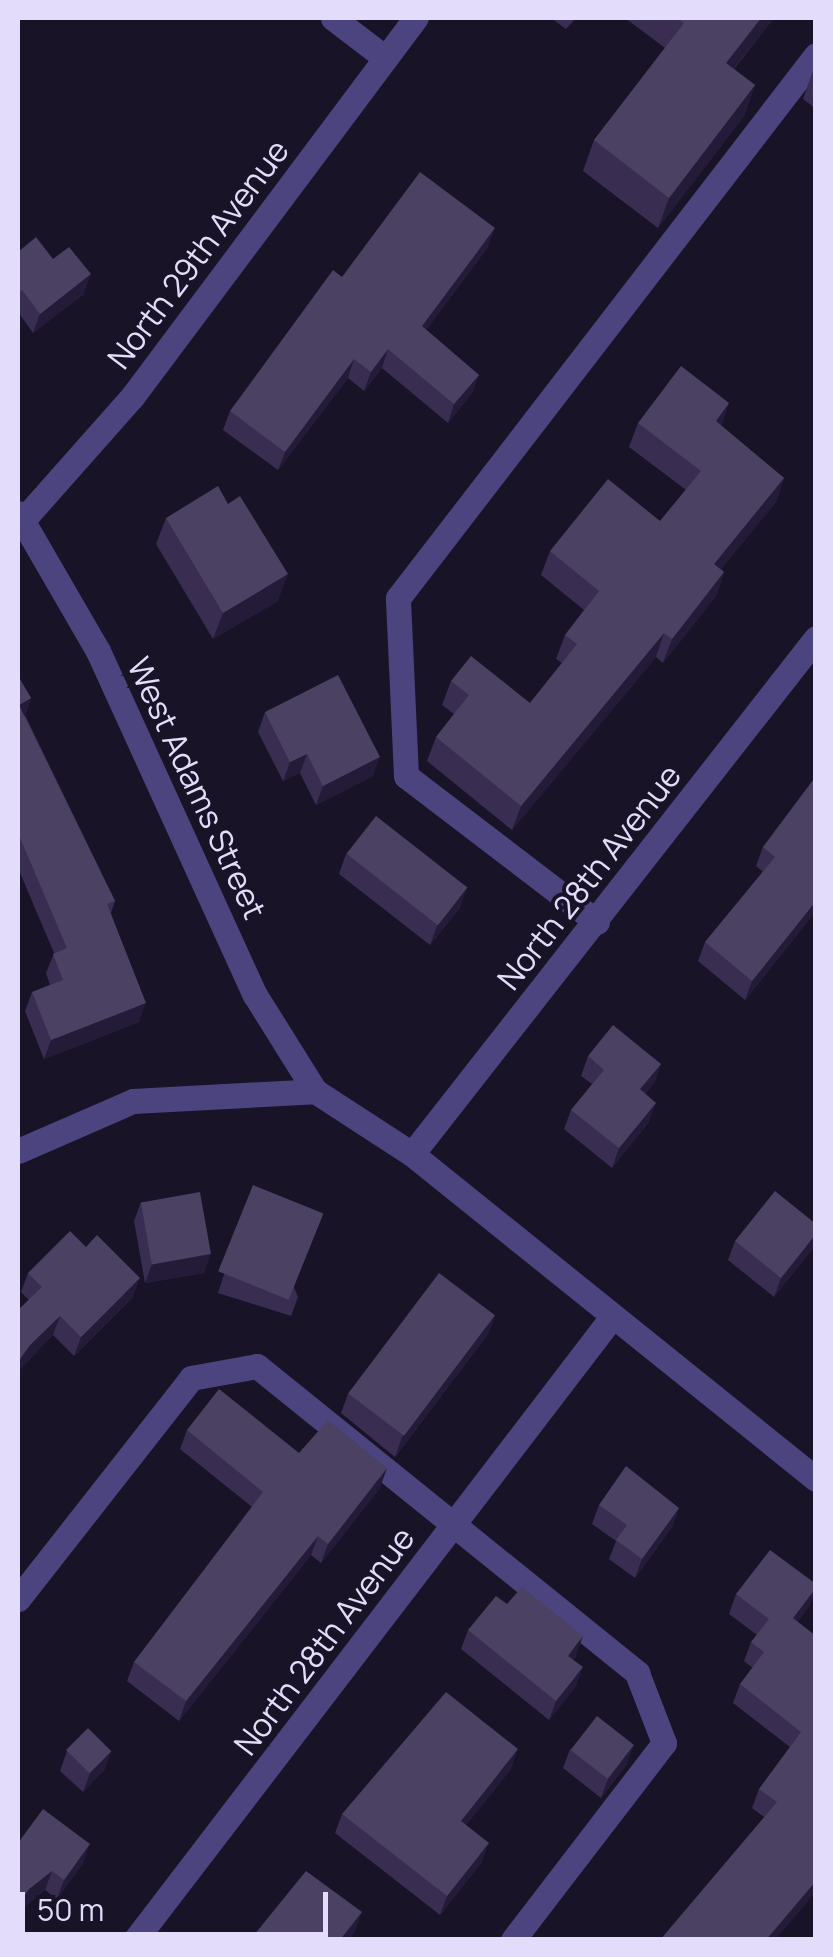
<!DOCTYPE html>
<html>
<head>
<meta charset="utf-8">
<style>
	body { margin:0 }
	#map { position:relative; width:833px; height:1957px; overflow:hidden; background:#181326; font-family:Manrope,sans-serif }
	div>[style] { position:absolute }
	[style*='--x'] { left:calc(var(--x)*1px); top:calc(var(--y)*1px); width:calc(var(--w)*1px); rotate:calc(var(--a)*1deg) }
	.minor>* { height:25px; margin:-12.5px; padding:0 12.5px; transform-origin:12.5px; border-radius:12.5px; background:#4c447f }
	.wall>* { inset:0; background:#392e51 }
	.shaded-wall>* { inset:0; background:#241b38 }
	.building>* { inset:0; background:#4b4163; transform-origin:0 0 }
	span { translate:-50% -50%; white-space:nowrap; text-align:center; line-height:1.15; -webkit-text-stroke:8px #181326; paint-order:stroke }
	.street-label { font-size:32px; color:#e3dcfa }
	.frame { position:absolute; inset:0; border:20px solid #e3dcfa; pointer-events:none }
	.scale { position:absolute; left:20px; top:1892px; width:308px; height:45px; box-sizing:border-box; border:5px solid #e3dcfa; border-top:0; padding-left:12px; font-size:30px; line-height:35px; white-space:nowrap; color:#e3dcfa; -webkit-text-stroke:8px #181326; paint-order:stroke }
</style>
</head>
<body>
<div id="map">
	<div class="minor">
		<div style="--x:333;--y:18;--w:64;--a:37.4"></div>
		<div style="--x:18;--y:513;--w:160;--a:59.9"></div>
		<div style="--x:98;--y:651;--w:378;--a:65.5"></div>
		<div style="--x:255;--y:995;--w:113;--a:58"></div>
		<div style="--x:315;--y:1091;--w:116;--a:33"></div>
		<div style="--x:412;--y:1154;--w:518;--a:38.82"></div>
		<div style="--x:23;--y:520;--w:164;--a:-48.5"></div>
		<div style="--x:132;--y:397;--w:474;--a:-53.2"></div>
		<div style="--x:597;--y:922;--w:240;--a:-142.6"></div>
		<div style="--x:406;--y:776;--w:178;--a:-92.6"></div>
		<div style="--x:398;--y:598;--w:685;--a:-52.41"></div>
		<div style="--x:18;--y:1151;--w:125;--a:-23.5"></div>
		<div style="--x:133;--y:1101;--w:182;--a:-3.1"></div>
		<div style="--x:412;--y:1154;--w:655;--a:-51.94"></div>
		<div style="--x:18;--y:1599;--w:281;--a:-51.9"></div>
		<div style="--x:191;--y:1378;--w:67;--a:-10.3"></div>
		<div style="--x:257;--y:1366;--w:489;--a:38.9"></div>
		<div style="--x:637;--y:1673;--w:75;--a:68.9"></div>
		<div style="--x:664;--y:1743;--w:248;--a:127.5"></div>
		<div style="--x:135;--y:1940;--w:785;--a:-52.56"></div>
	</div>
	<div class="wall">
		<div style="clip-path:polygon(551px 18px,576px 18px,566px 29px)"></div>
		<div style="clip-path:polygon(625px 18px,774px 18px,734px 69px,755px 85px,744px 116px,658px 228px,583px 171px,594px 140px,665px 48px)"></div>
		<div style="clip-path:polygon(816px 69px,816px 109px,803px 99px,812px 73px)"></div>
		<div style="clip-path:polygon(488px 247px,426px 330px,479px 375px,472px 393px,448px 423px,382px 368px,364px 391px,348px 378px,278px 470px,223px 430px,230px 411px,342px 277px)"></div>
		<div style="clip-path:polygon(18px 252px,53px 259px,84px 294px,33px 333px,18px 312px)"></div>
		<div style="clip-path:polygon(729px 403px,721px 426px,784px 478px,776px 502px,721px 569px,724px 572px,716px 596px,663px 663px,656px 657px,512px 830px,427px 761px,436px 737px,454px 714px,442px 705px,451px 681px,530px 703px,562px 663px,556px 659px,565px 635px,584px 610px,541px 575px,550px 551px,660px 521px,686px 490px,629px 447px,638px 423px)"></div>
		<div style="clip-path:polygon(166px 518px,278px 601px,213px 639px,156px 544px)"></div>
		<div style="clip-path:polygon(18px 676px,31px 698px,25px 715px,115px 901px,111px 913px,139px 1022px,44px 1059px,25px 1011px,32px 992px,50px 985px,46px 973px,54px 953px,18px 868px)"></div>
		<div style="clip-path:polygon(265px 712px,373px 776px,316px 805px,300px 773px,283px 781px,258px 732px)"></div>
		<div style="clip-path:polygon(816px 782px,816px 911px,745px 1000px,698px 961px,705px 942px,763px 872px,756px 866px,763px 847px)"></div>
		<div style="clip-path:polygon(346px 854px,460px 908px,430px 945px,339px 874px)"></div>
		<div style="clip-path:polygon(588px 1056px,661px 1064px,654px 1083px,645px 1094px,649px 1122px,612px 1168px,564px 1129px,571px 1110px,592px 1084px,581px 1076px)"></div>
		<div style="clip-path:polygon(253px 1185px,298px 1297px,291px 1316px,218px 1293px)"></div>
		<div style="clip-path:polygon(141px 1202px,204px 1273px,145px 1283px,134px 1221px)"></div>
		<div style="clip-path:polygon(735px 1241px,814px 1247px,774px 1297px,728px 1260px)"></div>
		<div style="clip-path:polygon(28px 1273px,133px 1297px,74px 1356px,53px 1335px,23px 1364px,28px 1299px,21px 1292px)"></div>
		<div style="clip-path:polygon(495px 1315px,488px 1334px,395px 1457px,341px 1413px,348px 1394px)"></div>
		<div style="clip-path:polygon(187px 1430px,299px 1453px,380px 1488px,321px 1563px,311px 1555px,179px 1721px,127px 1681px,134px 1662px,252px 1507px,180px 1449px)"></div>
		<div style="clip-path:polygon(599px 1505px,679px 1508px,672px 1527px,635px 1578px,609px 1559px,616px 1541px,592px 1524px)"></div>
		<div style="clip-path:polygon(736px 1594px,810px 1605px,798px 1621px,816px 1892px,764px 1817px,752px 1808px,759px 1789px,790px 1747px,733px 1703px,740px 1684px,753px 1668px,744px 1661px,751px 1642px,757px 1635px,729px 1614px)"></div>
		<div style="clip-path:polygon(468px 1630px,576px 1656px,573px 1660px,576px 1686px,549px 1720px,461px 1649px)"></div>
		<div style="clip-path:polygon(570px 1749px,627px 1764px,601px 1798px,563px 1768px)"></div>
		<div style="clip-path:polygon(67px 1751px,111px 1751px,104px 1770px,83px 1792px,60px 1771px)"></div>
		<div style="clip-path:polygon(511px 1769px,466px 1825px,482px 1862px,440px 1915px,335px 1833px,342px 1814px)"></div>
		<div style="clip-path:polygon(18px 1843px,83px 1863px,57px 1899px,45px 1890px,22px 1909px)"></div>
	</div>
	<div class="shaded-wall">
		<div style="clip-path:polygon(761px 18px,774px 18px,714px 93px,726px 63px)"></div>
		<div style="clip-path:polygon(755px 85px,744px 116px,658px 228px,669px 198px)"></div>
		<div style="clip-path:polygon(495px 228px,488px 247px,415px 345px,422px 326px)"></div>
		<div style="clip-path:polygon(91px 274px,84px 294px,33px 333px,40px 314px)"></div>
		<div style="clip-path:polygon(388px 349px,382px 368px,364px 391px,371px 372px)"></div>
		<div style="clip-path:polygon(354px 359px,348px 378px,278px 470px,285px 452px)"></div>
		<div style="clip-path:polygon(479px 375px,472px 393px,448px 423px,454px 404px)"></div>
		<div style="clip-path:polygon(729px 403px,721px 427px,716px 421px)"></div>
		<div style="clip-path:polygon(784px 478px,776px 502px,706px 588px,714px 564px)"></div>
		<div style="clip-path:polygon(724px 572px,716px 596px,663px 663px,672px 639px)"></div>
		<div style="clip-path:polygon(288px 574px,278px 601px,213px 639px,223px 613px)"></div>
		<div style="clip-path:polygon(664px 633px,656px 657px,512px 830px,521px 806px)"></div>
		<div style="clip-path:polygon(31px 698px,24px 717px,19px 705px)"></div>
		<div style="clip-path:polygon(307px 754px,300px 773px,283px 781px,290px 762px)"></div>
		<div style="clip-path:polygon(380px 757px,373px 776px,316px 805px,323px 786px)"></div>
		<div style="clip-path:polygon(467px 888px,460px 908px,430px 945px,437px 926px)"></div>
		<div style="clip-path:polygon(816px 901px,816px 911px,745px 1000px,752px 981px)"></div>
		<div style="clip-path:polygon(146px 1003px,139px 1022px,44px 1059px,51px 1040px)"></div>
		<div style="clip-path:polygon(661px 1064px,654px 1083px,633px 1108px,640px 1089px)"></div>
		<div style="clip-path:polygon(656px 1103px,649px 1122px,612px 1168px,619px 1148px)"></div>
		<div style="clip-path:polygon(816px 1234px,814px 1247px,774px 1297px,781px 1278px)"></div>
		<div style="clip-path:polygon(211px 1254px,204px 1273px,145px 1283px,152px 1264px)"></div>
		<div style="clip-path:polygon(140px 1278px,133px 1297px,74px 1356px,81px 1337px)"></div>
		<div style="clip-path:polygon(495px 1315px,488px 1334px,395px 1457px,402px 1437px)"></div>
		<div style="clip-path:polygon(60px 1316px,53px 1335px,18px 1372px,18px 1362px,30px 1345px)"></div>
		<div style="clip-path:polygon(387px 1468px,380px 1488px,321px 1563px,328px 1544px)"></div>
		<div style="clip-path:polygon(679px 1508px,672px 1527px,635px 1578px,642px 1559px)"></div>
		<div style="clip-path:polygon(318px 1536px,311px 1555px,179px 1721px,186px 1701px)"></div>
		<div style="clip-path:polygon(816px 1588px,810px 1605px,786px 1637px,793px 1618px)"></div>
		<div style="clip-path:polygon(583px 1636px,576px 1656px,561px 1675px,568px 1656px)"></div>
		<div style="clip-path:polygon(583px 1667px,576px 1686px,549px 1720px,556px 1701px)"></div>
		<div style="clip-path:polygon(634px 1745px,627px 1764px,601px 1798px,608px 1779px)"></div>
		<div style="clip-path:polygon(518px 1749px,511px 1769px,454px 1840px,461px 1821px)"></div>
		<div style="clip-path:polygon(111px 1751px,104px 1770px,83px 1792px,90px 1773px)"></div>
		<div style="clip-path:polygon(489px 1843px,482px 1862px,440px 1915px,447px 1896px)"></div>
		<div style="clip-path:polygon(90px 1844px,83px 1863px,57px 1899px,64px 1880px)"></div>
		<div style="clip-path:polygon(52px 1871px,45px 1890px,22px 1909px,18px 1915px,18px 1905px,29px 1889px)"></div>
		<div style="clip-path:polygon(816px 1881px,816px 1892px,775px 1940px,766px 1940px)"></div>
		<div style="clip-path:polygon(362px 1912px,355px 1932px,349px 1940px,340px 1940px)"></div>
	</div>
	<div class="building">
		<div style="clip-path:polygon(676px 18px,761px 18px,726px 63px,755px 85px,669px 198px,594px 140px,684px 23px)"></div>
		<div style="clip-path:polygon(420px 172px,495px 228px,422px 326px,479px 375px,454px 404px,388px 349px,371px 372px,354px 359px,285px 452px,230px 411px,333px 270px,342px 277px)"></div>
		<div style="clip-path:polygon(36px 237px,53px 259px,69px 247px,91px 274px,40px 314px,22px 290px,18px 293px,18px 252px)"></div>
		<div style="clip-path:polygon(681px 366px,729px 403px,716px 421px,784px 478px,714px 564px,724px 572px,672px 639px,664px 633px,521px 806px,436px 737px,469px 695px,451px 681px,471px 656px,530px 703px,577px 644px,565px 635px,599px 591px,550px 551px,608px 479px,660px 521px,701px 471px,638px 423px)"></div>
		<div style="clip-path:polygon(218px 486px,228px 504px,240px 496px,288px 574px,223px 613px,166px 518px)"></div>
		<div style="clip-path:polygon(338px 675px,380px 757px,323px 786px,307px 754px,290px 762px,265px 712px)"></div>
		<div style="clip-path:polygon(18px 676px,31px 698px,19px 705px,115px 901px,107px 904px,146px 1003px,51px 1040px,32px 992px,63px 980px,53px 954px,67px 948px,18px 833px)"></div>
		<div style="clip-path:polygon(813px 780px,816px 782px,816px 901px,752px 981px,705px 942px,775px 857px,763px 847px)"></div>
		<div style="left:376px;top:816px;width:116px;height:48px;rotate:38deg"></div>
		<div style="clip-path:polygon(613px 1025px,661px 1064px,640px 1089px,656px 1103px,619px 1148px,571px 1110px,604px 1070px,588px 1056px)"></div>
		<div style="left:253px;top:1185px;width:76px;height:93px;rotate:22deg"></div>
		<div style="clip-path:polygon(775px 1191px,816px 1224px,816px 1234px,781px 1278px,735px 1241px)"></div>
		<div style="left:200px;top:1192px;width:63px;height:60px;rotate:80deg"></div>
		<div style="clip-path:polygon(70px 1231px,86px 1247px,97px 1235px,140px 1278px,81px 1337px,60px 1316px,30px 1345px,18px 1362px,18px 1310px,42px 1287px,28px 1273px)"></div>
		<div style="left:439px;top:1273px;width:70px;height:151px;rotate:37deg"></div>
		<div style="clip-path:polygon(219px 1389px,299px 1453px,328px 1420px,387px 1468px,328px 1544px,318px 1536px,186px 1701px,134px 1662px,263px 1492px,187px 1430px)"></div>
		<div style="clip-path:polygon(626px 1466px,679px 1508px,642px 1559px,616px 1540px,627px 1525px,599px 1505px)"></div>
		<div style="clip-path:polygon(770px 1550px,816px 1584px,816px 1588px,793px 1618px,816px 1636px,816px 1881px,766px 1940px,660px 1940px,777px 1802px,759px 1789px,801px 1732px,740px 1684px,764px 1652px,751px 1642px,769px 1619px,736px 1594px)"></div>
		<div style="clip-path:polygon(522px 1587px,583px 1636px,568px 1656px,583px 1667px,556px 1701px,468px 1630px,496px 1596px,507px 1604px)"></div>
		<div style="clip-path:polygon(446px 1692px,518px 1749px,461px 1821px,489px 1843px,447px 1896px,342px 1814px)"></div>
		<div style="left:597px;top:1716px;width:47px;height:43px;rotate:38deg"></div>
		<div style="left:88px;top:1728px;width:33px;height:31px;rotate:45deg"></div>
		<div style="clip-path:polygon(43px 1809px,90px 1844px,64px 1880px,52px 1871px,29px 1889px,18px 1905px,18px 1843px)"></div>
		<div style="clip-path:polygon(306px 1871px,362px 1912px,340px 1940px,250px 1940px)"></div>
	</div>
	<div class="street-label">
		<span style="left:198px;top:254px;rotate:-53deg">North 29th Avenue</span>
		<span style="left:197px;top:788px;rotate:65deg">West Adams Street</span>
		<span style="left:589px;top:877px;rotate:-52deg">North 28th Avenue</span>
		<span style="left:324px;top:1641px;rotate:-53deg">North 28th Avenue</span>
	</div>
	<div class="frame"></div>
	<div class="scale">50 m</div>
</div>
</body>
</html>
